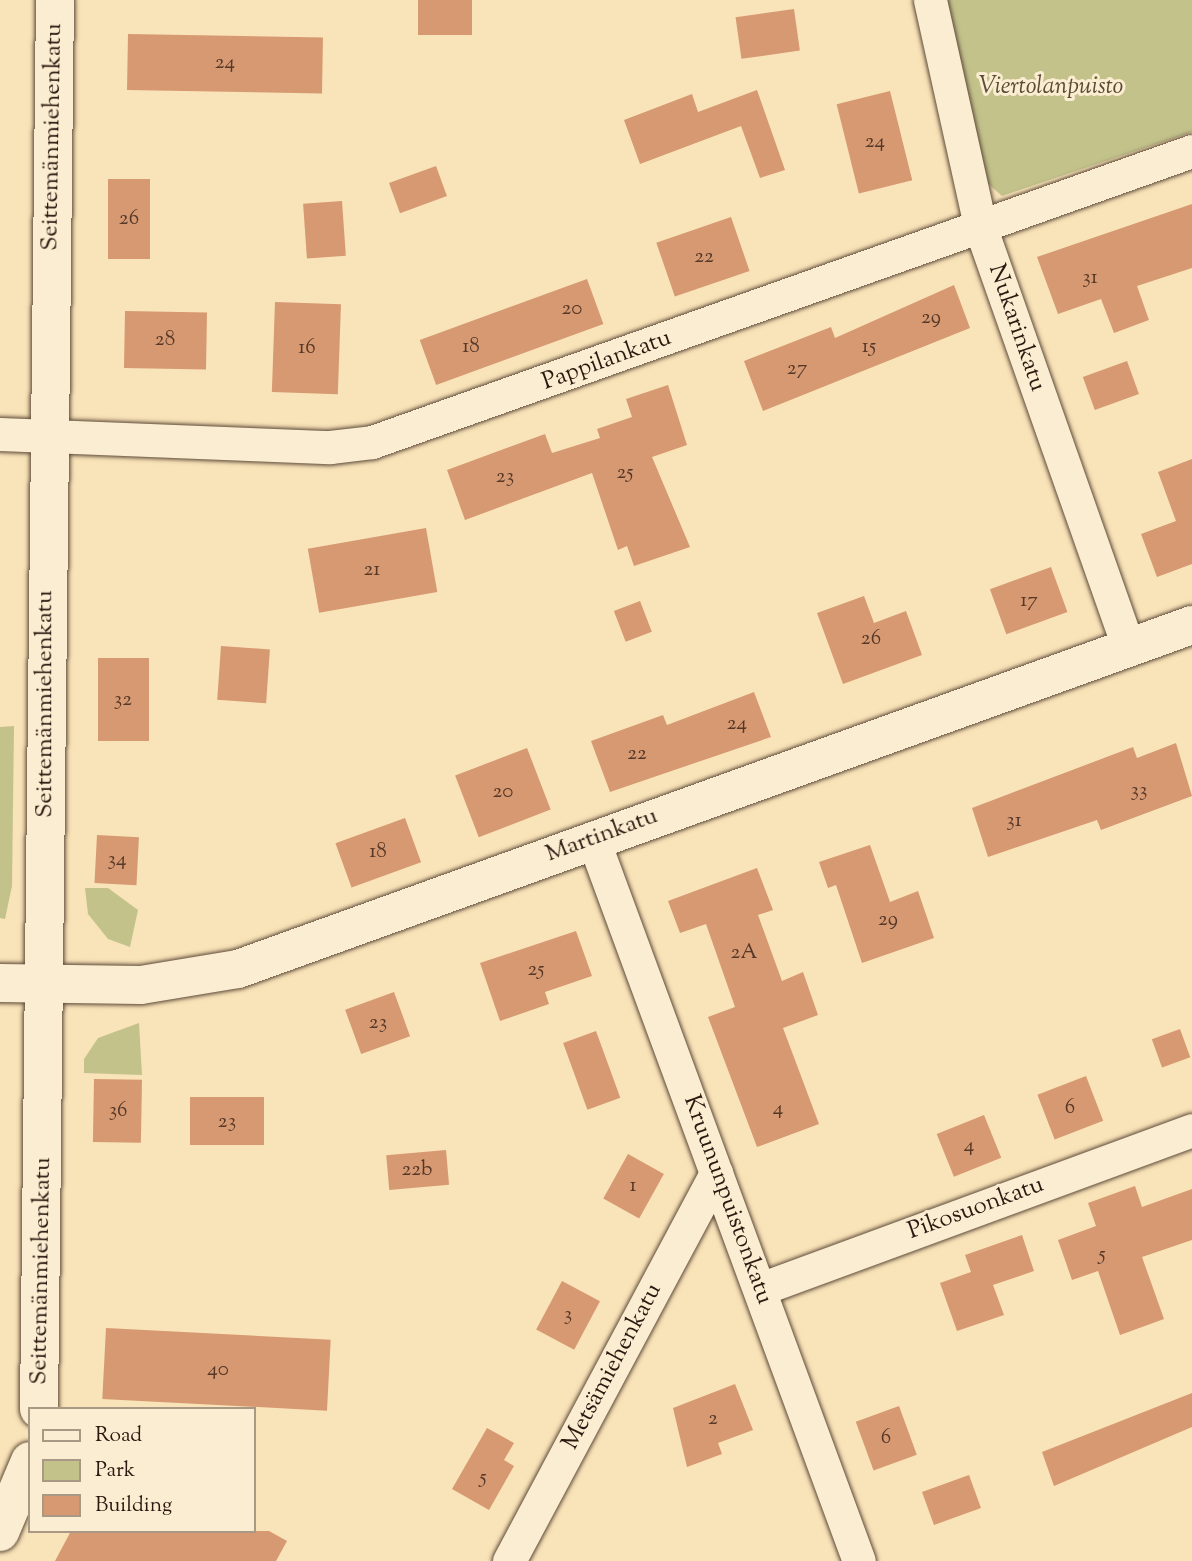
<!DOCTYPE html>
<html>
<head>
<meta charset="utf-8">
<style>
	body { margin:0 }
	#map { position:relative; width:1192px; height:1561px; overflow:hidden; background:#f9e3b8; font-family:"Sorts Mill Goudy",serif }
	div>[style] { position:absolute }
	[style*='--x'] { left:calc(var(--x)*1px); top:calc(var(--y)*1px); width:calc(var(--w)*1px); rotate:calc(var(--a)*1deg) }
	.green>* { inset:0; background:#c3c28b }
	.building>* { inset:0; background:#d79972; transform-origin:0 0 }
	.roads { filter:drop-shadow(0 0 2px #5e4b3a) drop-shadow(0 0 2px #5e4b3a) }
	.street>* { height:33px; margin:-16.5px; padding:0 16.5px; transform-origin:16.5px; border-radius:16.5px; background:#fbedd1 }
	.secondary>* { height:38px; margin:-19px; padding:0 19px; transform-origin:19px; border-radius:19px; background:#fbedd1 }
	span { translate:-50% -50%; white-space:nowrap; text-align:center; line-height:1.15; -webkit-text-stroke:6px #fbedd1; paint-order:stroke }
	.number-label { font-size:21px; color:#563828 }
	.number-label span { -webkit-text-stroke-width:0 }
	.park-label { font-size:24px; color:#594b35; font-style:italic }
	.street-label { font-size:24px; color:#2b1810 }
	.legend { position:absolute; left:28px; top:1407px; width:228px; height:126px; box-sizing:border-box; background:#fbedd1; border:2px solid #a89884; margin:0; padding:9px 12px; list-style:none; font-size:21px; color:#2b1810 }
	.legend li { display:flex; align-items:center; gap:14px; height:35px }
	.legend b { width:35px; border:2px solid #a89884 }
</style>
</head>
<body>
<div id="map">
	<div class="green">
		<div style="clip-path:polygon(945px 0,1192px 0,1192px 132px,1002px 196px,986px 182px)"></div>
		<div style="clip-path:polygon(14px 726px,12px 886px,5px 919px,0 918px,0 727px)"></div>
		<div style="clip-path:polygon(108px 888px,138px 910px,130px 947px,108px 939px,88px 914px,85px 888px)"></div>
		<div style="clip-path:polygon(139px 1023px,142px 1075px,84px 1073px,84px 1059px,98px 1038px)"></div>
	</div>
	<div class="building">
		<div style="left:418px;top:0;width:54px;height:35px"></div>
		<div style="left:794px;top:9px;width:42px;height:59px;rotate:82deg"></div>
		<div style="left:128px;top:34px;width:195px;height:56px;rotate:1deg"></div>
		<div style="clip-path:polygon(757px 90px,785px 170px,760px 178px,741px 126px,640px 164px,624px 120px,692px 94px,698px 112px)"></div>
		<div style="left:890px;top:91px;width:92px;height:55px;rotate:76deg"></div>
		<div style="left:436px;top:166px;width:32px;height:50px;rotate:70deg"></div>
		<div style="left:108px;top:179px;width:42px;height:80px"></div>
		<div style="left:342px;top:201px;width:55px;height:39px;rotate:86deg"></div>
		<div style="clip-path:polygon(1192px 204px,1192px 268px,1137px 286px,1149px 320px,1114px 333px,1101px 299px,1058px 314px,1037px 257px)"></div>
		<div style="left:731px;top:217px;width:57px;height:79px;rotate:71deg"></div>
		<div style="left:587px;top:279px;width:48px;height:178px;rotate:70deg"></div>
		<div style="clip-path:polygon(954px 285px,970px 328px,763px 411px,744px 361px,831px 327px,835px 338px)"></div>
		<div style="left:275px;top:302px;width:66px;height:90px;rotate:2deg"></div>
		<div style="left:125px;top:311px;width:82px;height:57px;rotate:1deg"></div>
		<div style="left:1127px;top:361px;width:35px;height:47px;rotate:70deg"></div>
		<div style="clip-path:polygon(668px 385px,687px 445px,652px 457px,690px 547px,634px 566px,627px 546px,618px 550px,592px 473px,465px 520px,447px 470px,545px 434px,552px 453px,600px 438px,597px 429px,632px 417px,626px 399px)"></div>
		<div style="clip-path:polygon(1192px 459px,1192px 564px,1157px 577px,1141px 534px,1176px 521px,1158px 472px)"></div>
		<div style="left:426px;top:528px;width:65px;height:120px;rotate:80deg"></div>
		<div style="left:1051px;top:567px;width:48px;height:65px;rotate:70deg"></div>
		<div style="clip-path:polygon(864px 596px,874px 623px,906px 611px,922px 655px,843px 684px,817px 613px)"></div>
		<div style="left:640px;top:601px;width:33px;height:28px;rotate:69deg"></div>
		<div style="left:221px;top:646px;width:49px;height:54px;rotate:4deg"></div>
		<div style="left:98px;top:658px;width:51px;height:83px"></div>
		<div style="clip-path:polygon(754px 692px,771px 737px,610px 792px,591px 741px,663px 715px,667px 725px)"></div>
		<div style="clip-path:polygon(1176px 743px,1192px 796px,1101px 830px,1097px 820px,988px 857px,972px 808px,1133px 747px,1137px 758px)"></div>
		<div style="left:527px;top:748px;width:66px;height:77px;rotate:69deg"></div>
		<div style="left:405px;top:818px;width:47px;height:74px;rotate:70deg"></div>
		<div style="left:97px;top:835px;width:42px;height:48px;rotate:3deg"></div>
		<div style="clip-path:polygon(870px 845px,890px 902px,918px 891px,934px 938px,862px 963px,836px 885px,828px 888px,819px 862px)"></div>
		<div style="clip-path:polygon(757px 868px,773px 910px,758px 915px,782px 981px,803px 972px,818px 1015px,783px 1028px,819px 1124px,757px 1147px,708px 1017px,735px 1007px,706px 924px,680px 933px,668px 901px)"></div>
		<div style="clip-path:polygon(576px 931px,592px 976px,545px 992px,549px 1004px,500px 1021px,480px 963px)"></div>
		<div style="left:394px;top:992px;width:47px;height:52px;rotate:70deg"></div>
		<div style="left:1180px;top:1029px;width:30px;height:30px;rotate:70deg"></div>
		<div style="left:596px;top:1031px;width:71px;height:35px;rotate:70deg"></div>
		<div style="left:1086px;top:1076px;width:48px;height:52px;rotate:69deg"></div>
		<div style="left:94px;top:1079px;width:48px;height:63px;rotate:1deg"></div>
		<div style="left:264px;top:1097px;width:48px;height:74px;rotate:90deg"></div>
		<div style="left:984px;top:1115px;width:46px;height:51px;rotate:68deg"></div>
		<div style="left:446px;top:1150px;width:35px;height:60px;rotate:85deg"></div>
		<div style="left:628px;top:1154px;width:41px;height:51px;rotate:29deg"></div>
		<div style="clip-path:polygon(1135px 1186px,1142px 1207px,1192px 1189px,1192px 1240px,1142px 1257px,1164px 1319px,1120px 1335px,1098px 1271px,1072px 1280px,1058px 1240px,1096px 1226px,1088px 1203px)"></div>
		<div style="clip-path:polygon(1022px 1235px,1034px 1271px,993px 1285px,1004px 1315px,957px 1331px,940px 1283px,971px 1272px,965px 1255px)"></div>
		<div style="left:562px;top:1281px;width:43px;height:55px;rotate:28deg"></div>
		<div style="left:106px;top:1328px;width:225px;height:71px;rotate:3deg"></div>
		<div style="clip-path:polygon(735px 1384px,753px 1430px,718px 1443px,722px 1454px,687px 1467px,673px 1408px)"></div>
		<div style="clip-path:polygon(1192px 1393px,1192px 1427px,1054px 1486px,1042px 1452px)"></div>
		<div style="left:899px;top:1406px;width:52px;height:46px;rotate:70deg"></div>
		<div style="clip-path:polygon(487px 1428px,514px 1443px,504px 1460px,514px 1466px,489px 1510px,452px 1489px)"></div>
		<div style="left:969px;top:1475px;width:35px;height:50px;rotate:70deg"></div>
		<div style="clip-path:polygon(71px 1531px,269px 1531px,287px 1541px,276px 1561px,55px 1561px)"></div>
	</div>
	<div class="roads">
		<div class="street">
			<div style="--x:930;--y:0;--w:231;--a:77.5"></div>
			<div style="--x:980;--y:226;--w:448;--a:70.6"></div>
			<div style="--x:0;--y:434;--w:330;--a:2.3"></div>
			<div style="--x:330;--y:447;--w:42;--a:-6.8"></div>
			<div style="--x:372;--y:442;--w:870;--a:-19.54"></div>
			<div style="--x:593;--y:839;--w:769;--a:69.78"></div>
			<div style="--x:760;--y:1289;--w:460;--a:-20.2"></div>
			<div style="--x:509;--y:1561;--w:440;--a:-61.9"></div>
		</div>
		<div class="secondary">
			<div style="--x:0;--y:983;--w:141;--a:0.8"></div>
			<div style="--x:141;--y:985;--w:98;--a:-9.4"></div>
			<div style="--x:238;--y:969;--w:1014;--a:-19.83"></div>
			<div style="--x:39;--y:1409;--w:1409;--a:-89.35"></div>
			<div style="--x:0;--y:1532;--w:77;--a:-67.1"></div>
		</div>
	</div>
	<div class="number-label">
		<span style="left:225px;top:63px">24</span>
		<span style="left:875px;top:142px">24</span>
		<span style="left:129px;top:219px">26</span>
		<span style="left:704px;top:257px">22</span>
		<span style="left:1090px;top:278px">31</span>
		<span style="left:572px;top:309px">20</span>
		<span style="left:931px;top:318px">29</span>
		<span style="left:165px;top:340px">28</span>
		<span style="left:471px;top:347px">18</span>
		<span style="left:869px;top:347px">15</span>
		<span style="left:307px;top:348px">16</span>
		<span style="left:797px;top:369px">27</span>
		<span style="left:625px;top:473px">25</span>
		<span style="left:505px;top:477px">23</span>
		<span style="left:372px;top:570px">21</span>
		<span style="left:1029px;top:601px">17</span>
		<span style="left:871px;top:639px">26</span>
		<span style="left:123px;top:700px">32</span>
		<span style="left:737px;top:724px">24</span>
		<span style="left:637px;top:754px">22</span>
		<span style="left:1139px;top:791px">33</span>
		<span style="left:503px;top:792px">20</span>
		<span style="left:1014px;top:821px">31</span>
		<span style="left:378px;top:852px">18</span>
		<span style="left:117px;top:860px">34</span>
		<span style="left:888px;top:920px">29</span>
		<span style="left:744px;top:953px">2A</span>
		<span style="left:536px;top:970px">25</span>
		<span style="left:378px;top:1023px">23</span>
		<span style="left:1070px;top:1108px">6</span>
		<span style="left:778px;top:1109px">4</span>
		<span style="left:118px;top:1111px">36</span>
		<span style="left:227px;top:1122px">23</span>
		<span style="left:969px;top:1146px">4</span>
		<span style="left:417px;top:1170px">22b</span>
		<span style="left:633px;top:1186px">1</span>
		<span style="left:1102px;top:1255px">5</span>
		<span style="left:568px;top:1315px">3</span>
		<span style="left:218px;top:1370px">40</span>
		<span style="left:713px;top:1419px">2</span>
		<span style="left:886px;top:1438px">6</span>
		<span style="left:483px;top:1478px">5</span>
	</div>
	<div class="park-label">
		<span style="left:1051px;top:88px">Viertolanpuisto</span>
	</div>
	<div class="street-label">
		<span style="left:53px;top:137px;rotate:-89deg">Seittemänmiehenkatu</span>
		<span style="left:1016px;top:328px;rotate:71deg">Nukarinkatu</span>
		<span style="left:607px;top:361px;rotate:-20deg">Pappilankatu</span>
		<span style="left:46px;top:704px;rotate:-90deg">Seittemänmiehenkatu</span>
		<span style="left:602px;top:836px;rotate:-20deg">Martinkatu</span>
		<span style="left:727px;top:1200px;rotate:70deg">Kruununpuistonkatu</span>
		<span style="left:976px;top:1209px;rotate:-20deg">Pikosuonkatu</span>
		<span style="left:42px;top:1271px;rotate:-89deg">Seittemänmiehenkatu</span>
		<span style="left:613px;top:1367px;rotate:-62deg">Metsämiehenkatu</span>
	</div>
	<ul class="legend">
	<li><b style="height:9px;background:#fbedd1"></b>Road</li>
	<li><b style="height:19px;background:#c3c28b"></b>Park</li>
	<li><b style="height:19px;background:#d79972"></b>Building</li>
	</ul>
</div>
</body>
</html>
